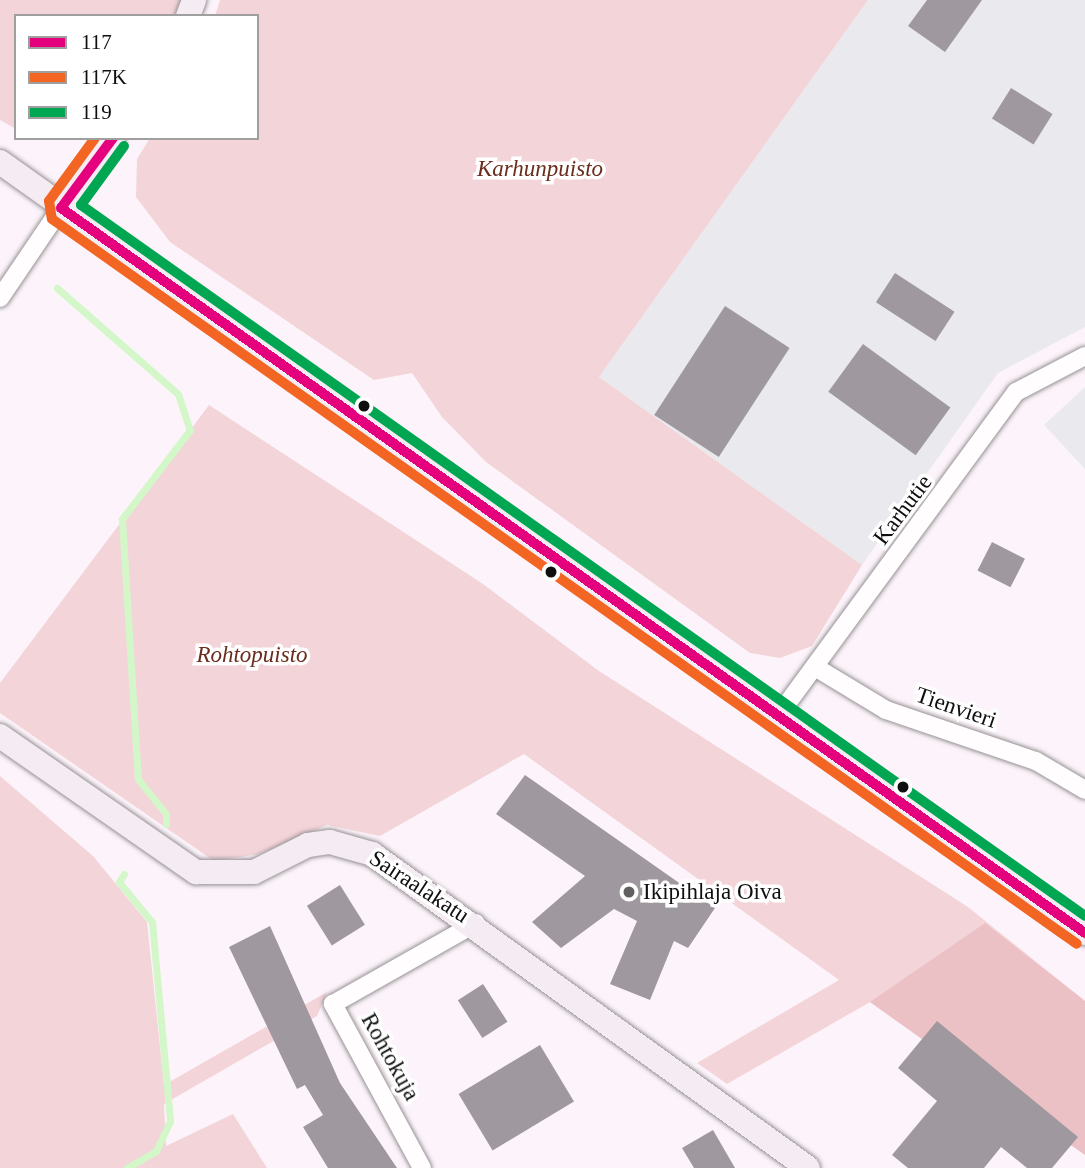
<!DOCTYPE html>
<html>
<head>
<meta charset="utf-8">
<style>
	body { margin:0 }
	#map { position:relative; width:1085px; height:1168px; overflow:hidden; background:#fcf4fa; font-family:"Times New Roman",serif }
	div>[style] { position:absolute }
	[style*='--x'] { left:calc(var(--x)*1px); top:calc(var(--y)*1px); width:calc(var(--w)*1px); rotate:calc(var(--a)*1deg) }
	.industrial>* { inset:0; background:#eaeaee }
	.green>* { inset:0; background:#f3d4d9 }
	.forest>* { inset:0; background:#ebc1c5 }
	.stream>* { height:7px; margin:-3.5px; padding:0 3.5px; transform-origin:3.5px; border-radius:3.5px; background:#d3f7c9 }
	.building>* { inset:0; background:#9f999f; transform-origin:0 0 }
	.roads { filter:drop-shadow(0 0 2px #969295) drop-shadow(0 0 2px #969295) }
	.street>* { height:18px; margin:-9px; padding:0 9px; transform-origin:9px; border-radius:9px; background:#fffdfe }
	.secondary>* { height:24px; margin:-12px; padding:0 12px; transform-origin:12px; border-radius:12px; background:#f5ebf2 }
	.bus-1>* { height:10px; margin:-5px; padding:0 5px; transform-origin:5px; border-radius:5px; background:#e5007d }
	.bus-2>* { height:10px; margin:-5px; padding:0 5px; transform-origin:5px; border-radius:5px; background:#f26522 }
	.bus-3>* { height:10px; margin:-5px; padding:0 5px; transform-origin:5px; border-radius:5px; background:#00a651 }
	.dots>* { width:19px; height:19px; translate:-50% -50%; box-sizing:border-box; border:4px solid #fff; border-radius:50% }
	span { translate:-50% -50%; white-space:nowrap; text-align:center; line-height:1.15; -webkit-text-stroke:7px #fff; paint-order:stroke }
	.park-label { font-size:23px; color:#6a2c1c; font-style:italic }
	.street-label { font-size:23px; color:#0f0f0f }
	.poi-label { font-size:23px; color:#0f0f0f }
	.left { translate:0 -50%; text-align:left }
	.legend { position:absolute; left:14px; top:14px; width:245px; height:126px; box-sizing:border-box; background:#fff; border:2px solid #9f9f9f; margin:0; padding:9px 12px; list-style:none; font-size:21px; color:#0f0f0f }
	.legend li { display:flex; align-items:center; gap:14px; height:35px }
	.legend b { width:35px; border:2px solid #9f9f9f }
</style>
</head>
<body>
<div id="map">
	<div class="industrial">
		<div style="clip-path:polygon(868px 0,1085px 0,1085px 327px,998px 373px,862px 565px,599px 377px)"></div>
		<div style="clip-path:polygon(1085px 387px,1085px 469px,1044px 425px)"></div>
	</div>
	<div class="green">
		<div style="clip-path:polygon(0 0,186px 0,178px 16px,16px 16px,16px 129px,0 120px)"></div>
		<div style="clip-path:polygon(220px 0,868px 0,599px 377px,862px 565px,812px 646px,780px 658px,750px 653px,486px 462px,442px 417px,412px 373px,374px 380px,170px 242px,136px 197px,137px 159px,150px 138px,257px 138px,257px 16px,215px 16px)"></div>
		<div style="clip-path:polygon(209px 405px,483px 584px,599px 671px,968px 907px,1085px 1001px,1085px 1155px,870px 1002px,727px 1084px,697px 1063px,839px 980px,524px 754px,380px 836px,327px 825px,259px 854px,214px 861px,0 713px,0 683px)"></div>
		<div style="clip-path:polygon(0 776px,93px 856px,147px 922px,164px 1085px,327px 992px,317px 1016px,164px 1104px,166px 1146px,233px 1114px,267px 1168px,0 1168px)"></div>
	</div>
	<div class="forest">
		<div style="clip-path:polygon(985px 923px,1085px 1001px,1085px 1155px,870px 1002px)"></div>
	</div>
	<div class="stream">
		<div style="--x:57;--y:288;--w:161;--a:41.2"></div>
		<div style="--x:178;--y:394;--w:38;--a:72"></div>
		<div style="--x:190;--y:430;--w:112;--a:127.4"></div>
		<div style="--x:122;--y:519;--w:260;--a:86.5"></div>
		<div style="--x:138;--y:779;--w:45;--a:51.3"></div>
		<div style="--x:166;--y:814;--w:10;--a:90"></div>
		<div style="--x:124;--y:874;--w:9;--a:122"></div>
		<div style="--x:119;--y:882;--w:52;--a:50.5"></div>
		<div style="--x:152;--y:922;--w:200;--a:84.8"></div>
		<div style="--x:170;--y:1121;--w:33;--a:115"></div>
		<div style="--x:156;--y:1151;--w:34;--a:150"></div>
	</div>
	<div class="building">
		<div style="clip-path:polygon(927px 0,982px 0,945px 52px,908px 26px)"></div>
		<div style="left:1011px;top:88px;width:49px;height:36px;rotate:32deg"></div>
		<div style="left:895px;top:273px;width:71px;height:35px;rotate:33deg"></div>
		<div style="left:725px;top:306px;width:77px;height:130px;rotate:33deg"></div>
		<div style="left:863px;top:344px;width:108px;height:59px;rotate:36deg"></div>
		<div style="left:992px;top:542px;width:37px;height:32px;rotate:27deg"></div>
		<div style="clip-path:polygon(525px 775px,715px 908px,688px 948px,674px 941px,650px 1000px,610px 984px,637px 921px,614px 909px,561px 948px,532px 922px,585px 876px,496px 814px)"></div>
		<div style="left:340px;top:885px;width:47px;height:39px;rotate:58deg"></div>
		<div style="clip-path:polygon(270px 926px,340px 1083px,397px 1168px,328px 1168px,303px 1127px,323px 1115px,305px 1085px,297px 1089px,229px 947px)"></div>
		<div style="left:483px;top:984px;width:45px;height:30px;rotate:57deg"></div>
		<div style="clip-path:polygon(937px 1021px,1078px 1137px,1052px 1168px,1027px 1168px,1001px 1147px,984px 1168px,908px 1168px,892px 1155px,937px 1101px,898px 1068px)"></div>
		<div style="left:540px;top:1045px;width:66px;height:95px;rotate:59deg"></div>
		<div style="clip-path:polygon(713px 1130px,735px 1168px,694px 1168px,682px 1148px)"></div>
	</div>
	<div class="roads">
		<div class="street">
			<div style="--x:0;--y:298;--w:109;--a:-55.9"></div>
			<div style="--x:815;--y:667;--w:83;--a:31.2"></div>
			<div style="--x:886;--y:710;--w:158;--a:18.8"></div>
			<div style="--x:1036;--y:761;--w:57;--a:30.6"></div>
			<div style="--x:778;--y:716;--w:402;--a:-53.7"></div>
			<div style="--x:1016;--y:392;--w:78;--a:-27.6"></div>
			<div style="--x:422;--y:1168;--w:187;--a:-118.5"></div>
			<div style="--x:333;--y:1004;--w:164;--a:-29.5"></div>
		</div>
		<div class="secondary">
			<div style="--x:188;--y:16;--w:17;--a:-69"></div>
			<div style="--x:0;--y:162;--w:1331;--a:35.4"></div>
			<div style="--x:61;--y:208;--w:87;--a:-53.4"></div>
			<div style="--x:0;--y:736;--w:239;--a:34.8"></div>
			<div style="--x:196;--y:872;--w:58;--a:0"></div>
			<div style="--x:254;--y:872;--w:60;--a:-26.6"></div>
			<div style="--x:308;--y:845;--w:22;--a:-8"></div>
			<div style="--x:330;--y:842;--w:44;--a:15.9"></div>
			<div style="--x:372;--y:854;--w:537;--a:35.76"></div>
		</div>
	</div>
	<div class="bus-1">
		<div style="--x:113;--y:138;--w:87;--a:126.6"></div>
		<div style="--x:61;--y:208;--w:1255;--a:35.3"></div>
	</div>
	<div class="bus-2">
		<div style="--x:95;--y:138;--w:78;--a:126.1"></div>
		<div style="--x:49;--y:201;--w:18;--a:81"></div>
		<div style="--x:52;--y:219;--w:1255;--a:35.27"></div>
	</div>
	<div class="bus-3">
		<div style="--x:124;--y:146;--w:73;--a:126.1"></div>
		<div style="--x:81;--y:205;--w:1230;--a:35.3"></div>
	</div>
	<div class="dots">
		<div style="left:364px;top:406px;background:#0f0f0f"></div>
		<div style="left:551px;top:572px;background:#0f0f0f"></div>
		<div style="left:903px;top:787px;background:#0f0f0f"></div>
		<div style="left:629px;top:892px;background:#625f61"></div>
	</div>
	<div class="park-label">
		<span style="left:540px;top:169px">Karhunpuisto</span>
		<span style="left:252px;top:655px">Rohtopuisto</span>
	</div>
	<div class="street-label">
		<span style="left:903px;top:510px;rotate:-53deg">Karhutie</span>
		<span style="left:956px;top:708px;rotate:19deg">Tienvieri</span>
		<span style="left:419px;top:887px;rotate:33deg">Sairaalakatu</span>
		<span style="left:390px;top:1057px;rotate:61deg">Rohtokuja</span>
	</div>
	<div class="poi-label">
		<span class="left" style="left:643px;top:892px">Ikipihlaja Oiva</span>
	</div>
	<ul class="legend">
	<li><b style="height:9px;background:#e5007d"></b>117</li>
	<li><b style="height:9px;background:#f26522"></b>117K</li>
	<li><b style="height:9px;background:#00a651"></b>119</li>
	</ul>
</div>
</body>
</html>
